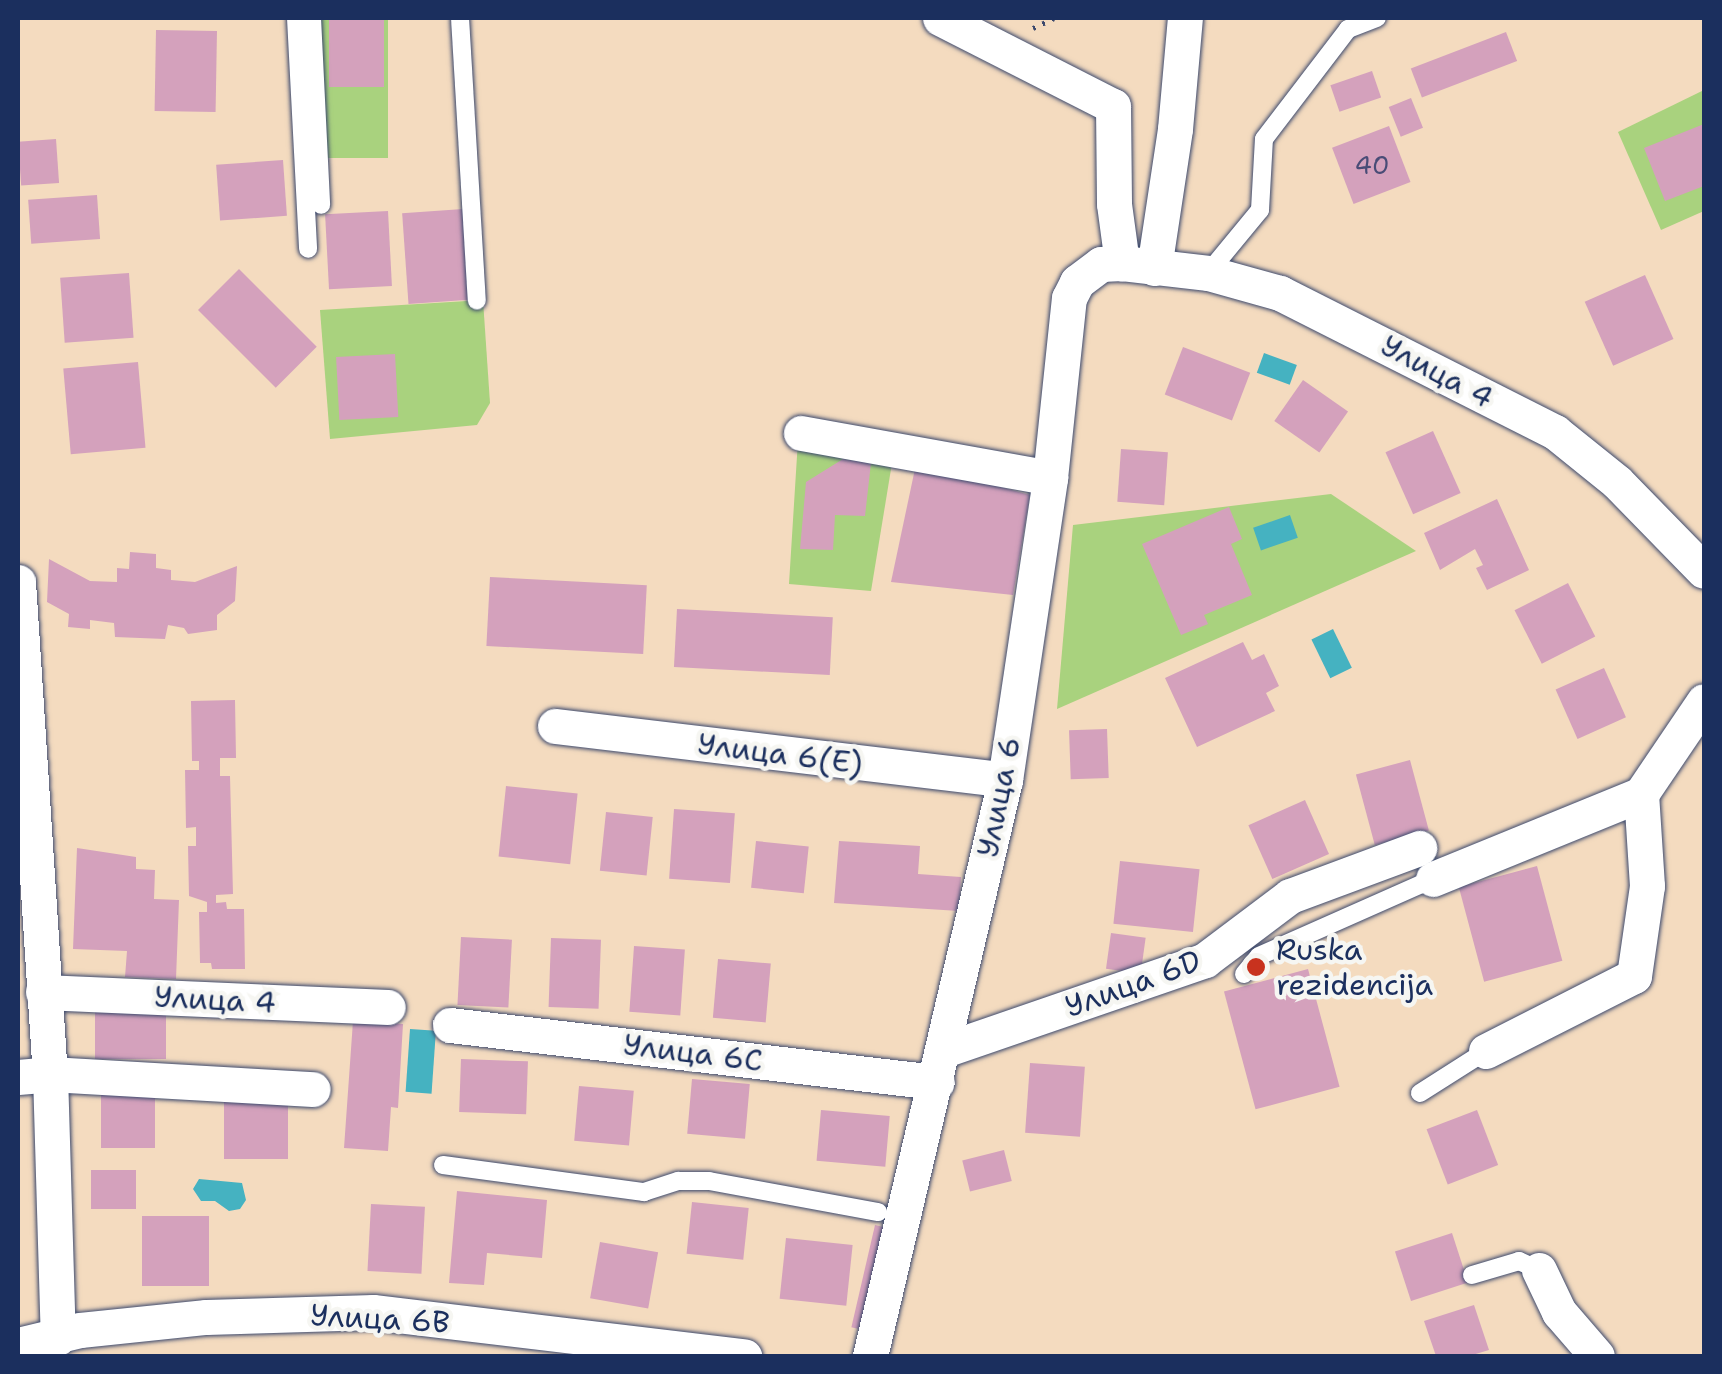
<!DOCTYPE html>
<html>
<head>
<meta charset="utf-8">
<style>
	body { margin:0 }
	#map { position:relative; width:1722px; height:1374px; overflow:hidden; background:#f4dbbf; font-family:"Shantell Sans",sans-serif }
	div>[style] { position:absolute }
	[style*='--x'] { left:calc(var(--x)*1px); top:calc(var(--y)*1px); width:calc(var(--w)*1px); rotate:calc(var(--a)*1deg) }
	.green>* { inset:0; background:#a9d27e; transform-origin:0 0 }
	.water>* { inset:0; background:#45b2c1; transform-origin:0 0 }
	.building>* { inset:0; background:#d4a1bc; transform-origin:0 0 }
	.path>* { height:5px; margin-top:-2.5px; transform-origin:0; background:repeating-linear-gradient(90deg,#3c496d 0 2.5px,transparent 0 10.5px) }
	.roads { filter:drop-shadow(0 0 2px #3c496d) drop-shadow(0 0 2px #3c496d) }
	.lane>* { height:18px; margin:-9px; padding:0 9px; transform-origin:9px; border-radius:9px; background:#fff }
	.street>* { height:35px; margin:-17.5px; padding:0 17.5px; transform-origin:17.5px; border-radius:17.5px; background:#fff }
	.dots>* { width:28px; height:28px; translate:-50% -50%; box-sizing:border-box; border:5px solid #f6f6f2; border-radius:50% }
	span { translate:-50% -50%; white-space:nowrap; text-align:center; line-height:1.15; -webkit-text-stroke:9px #f6f6f2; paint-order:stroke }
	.number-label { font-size:25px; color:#494c76 }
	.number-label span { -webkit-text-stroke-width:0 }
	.street-label { font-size:30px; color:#1b2f5e }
	.poi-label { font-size:30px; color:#1b2f5e }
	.left { translate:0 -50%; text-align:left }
	.frame { position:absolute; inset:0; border:20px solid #1b2f5e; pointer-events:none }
</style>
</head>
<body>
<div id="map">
	<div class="green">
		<div style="left:321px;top:18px;width:67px;height:140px"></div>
		<div style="clip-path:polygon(1704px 90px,1704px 211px,1661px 230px,1618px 132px)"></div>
		<div style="clip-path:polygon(483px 300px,490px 403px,477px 425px,330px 439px,320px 310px)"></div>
		<div style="clip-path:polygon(798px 440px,893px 457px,871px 591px,789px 584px)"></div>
		<div style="clip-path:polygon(1331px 494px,1416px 551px,1057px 709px,1073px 525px)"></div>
	</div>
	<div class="water">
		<div style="left:1264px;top:353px;width:35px;height:21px;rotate:20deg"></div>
		<div style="left:1290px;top:515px;width:24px;height:39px;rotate:71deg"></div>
		<div style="left:1333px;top:629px;width:43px;height:24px;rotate:64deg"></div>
		<div style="left:410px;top:1029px;width:26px;height:63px;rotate:4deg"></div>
		<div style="clip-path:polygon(199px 1179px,242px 1183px,246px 1200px,240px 1209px,229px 1211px,215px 1201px,201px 1201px,193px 1189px)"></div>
	</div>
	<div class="building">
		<div style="left:329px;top:18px;width:55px;height:69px"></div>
		<div style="left:156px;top:30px;width:61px;height:81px;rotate:1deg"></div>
		<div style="left:1506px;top:32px;width:31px;height:102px;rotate:69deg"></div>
		<div style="left:1372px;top:71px;width:28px;height:44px;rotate:71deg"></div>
		<div style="left:1411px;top:98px;width:32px;height:24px;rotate:68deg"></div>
		<div style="clip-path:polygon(1704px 124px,1704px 186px,1665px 201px,1644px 148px)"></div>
		<div style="left:1389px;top:126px;width:60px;height:61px;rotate:69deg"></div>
		<div style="left:56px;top:139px;width:44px;height:38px;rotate:86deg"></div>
		<div style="left:283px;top:160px;width:56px;height:67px;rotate:86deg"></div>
		<div style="left:97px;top:195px;width:44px;height:69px;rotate:86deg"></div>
		<div style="left:463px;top:209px;width:91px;height:61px;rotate:86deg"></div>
		<div style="left:388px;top:211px;width:75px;height:63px;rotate:87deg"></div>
		<div style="left:239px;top:269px;width:110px;height:58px;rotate:45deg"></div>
		<div style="left:129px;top:273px;width:65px;height:69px;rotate:86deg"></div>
		<div style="left:1645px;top:275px;width:70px;height:66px;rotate:66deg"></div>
		<div style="left:1183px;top:347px;width:72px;height:51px;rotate:21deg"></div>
		<div style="left:395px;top:354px;width:63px;height:59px;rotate:87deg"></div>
		<div style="left:138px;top:362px;width:86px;height:75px;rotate:85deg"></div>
		<div style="left:1303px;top:380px;width:55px;height:50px;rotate:35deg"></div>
		<div style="left:1433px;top:431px;width:68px;height:52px;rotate:66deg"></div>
		<div style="left:1121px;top:449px;width:47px;height:53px;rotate:4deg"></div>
		<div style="clip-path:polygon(843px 459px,871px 463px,865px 516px,835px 515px,833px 550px,800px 549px,806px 482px)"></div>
		<div style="clip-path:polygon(916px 464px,1030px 495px,1013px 595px,891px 582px)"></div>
		<div style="clip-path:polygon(1497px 499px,1529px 570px,1487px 590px,1476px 568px,1483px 565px,1475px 549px,1440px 570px,1424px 533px)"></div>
		<div style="clip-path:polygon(1229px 507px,1242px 539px,1231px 544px,1252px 595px,1204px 615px,1208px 624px,1181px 635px,1142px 544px)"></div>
		<div style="clip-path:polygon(130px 552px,156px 554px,156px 568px,171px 570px,171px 580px,195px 582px,237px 566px,235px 601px,217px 615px,217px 630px,188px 634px,184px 628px,168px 625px,165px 639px,115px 637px,114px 623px,90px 620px,90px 629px,68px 627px,69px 614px,47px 602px,49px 559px,90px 581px,117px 582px,117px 568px,129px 569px)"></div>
		<div style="left:490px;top:577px;width:157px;height:69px;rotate:3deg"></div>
		<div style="left:1568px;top:583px;width:60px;height:60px;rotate:63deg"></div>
		<div style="left:677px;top:609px;width:156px;height:58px;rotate:3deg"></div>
		<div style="clip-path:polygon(1243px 642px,1252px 660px,1264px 654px,1279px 686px,1266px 693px,1275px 711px,1197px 747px,1165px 678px)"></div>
		<div style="left:1604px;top:668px;width:54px;height:53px;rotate:66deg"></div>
		<div style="clip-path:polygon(235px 700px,236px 758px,220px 758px,220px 776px,230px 776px,233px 894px,216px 895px,216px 903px,226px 902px,227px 909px,244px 909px,245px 969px,212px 969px,211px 963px,200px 963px,199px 912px,207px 912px,207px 902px,189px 896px,188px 846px,196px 846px,196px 827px,186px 828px,185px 770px,199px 770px,199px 761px,192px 761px,191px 701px)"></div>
		<div style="left:1107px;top:729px;width:49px;height:38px;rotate:88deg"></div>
		<div style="left:1410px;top:760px;width:73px;height:56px;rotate:75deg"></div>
		<div style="left:506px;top:786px;width:72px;height:71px;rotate:6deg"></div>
		<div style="left:1305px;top:800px;width:59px;height:62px;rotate:66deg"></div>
		<div style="left:674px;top:809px;width:61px;height:70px;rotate:4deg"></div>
		<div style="left:606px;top:812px;width:47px;height:59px;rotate:6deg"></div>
		<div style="left:756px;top:841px;width:53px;height:47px;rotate:6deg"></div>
		<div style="clip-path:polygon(839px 841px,920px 846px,918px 874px,961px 877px,959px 911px,834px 903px)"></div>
		<div style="clip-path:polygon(77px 848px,136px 857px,136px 869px,155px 870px,154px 899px,179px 900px,176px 979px,125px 977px,127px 951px,73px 949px)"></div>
		<div style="left:1120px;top:861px;width:80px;height:63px;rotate:6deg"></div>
		<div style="left:1537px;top:866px;width:98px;height:81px;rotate:75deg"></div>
		<div style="left:1111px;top:933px;width:35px;height:36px;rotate:8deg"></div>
		<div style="left:461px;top:937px;width:51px;height:68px;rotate:3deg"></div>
		<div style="left:551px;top:938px;width:50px;height:69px;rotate:2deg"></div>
		<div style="left:634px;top:946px;width:51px;height:66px;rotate:4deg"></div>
		<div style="left:718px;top:959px;width:53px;height:59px;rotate:5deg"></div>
		<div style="left:1308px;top:969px;width:122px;height:87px;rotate:75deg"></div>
		<div style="left:95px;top:1004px;width:71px;height:55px"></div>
		<div style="clip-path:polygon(353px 1021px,403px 1024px,398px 1108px,391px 1107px,388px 1151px,344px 1148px)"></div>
		<div style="left:461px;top:1059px;width:67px;height:53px;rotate:2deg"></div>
		<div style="left:1030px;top:1063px;width:55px;height:70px;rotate:4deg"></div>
		<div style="left:692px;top:1079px;width:58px;height:55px;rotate:5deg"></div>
		<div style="left:579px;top:1086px;width:55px;height:55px;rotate:5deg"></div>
		<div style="left:155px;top:1091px;width:57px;height:54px;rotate:90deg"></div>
		<div style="left:224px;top:1102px;width:64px;height:57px"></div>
		<div style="left:821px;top:1110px;width:69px;height:51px;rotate:5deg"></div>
		<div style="left:1477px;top:1110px;width:59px;height:54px;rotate:69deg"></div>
		<div style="left:1004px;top:1150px;width:32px;height:43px;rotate:76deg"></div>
		<div style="left:91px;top:1170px;width:45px;height:39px"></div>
		<div style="clip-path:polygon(457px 1191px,547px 1200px,542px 1258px,487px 1253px,484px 1285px,449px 1283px)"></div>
		<div style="left:692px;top:1202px;width:57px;height:52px;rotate:6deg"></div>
		<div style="left:371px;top:1204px;width:54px;height:67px;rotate:3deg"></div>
		<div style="left:142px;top:1216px;width:67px;height:70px"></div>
		<div style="left:875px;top:1225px;width:23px;height:105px;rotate:13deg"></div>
		<div style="left:1452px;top:1233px;width:52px;height:60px;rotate:72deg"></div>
		<div style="left:786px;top:1238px;width:67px;height:61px;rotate:6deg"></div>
		<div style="left:600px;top:1242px;width:59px;height:57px;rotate:10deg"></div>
		<div style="clip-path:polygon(1474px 1305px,1489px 1350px,1469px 1356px,1436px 1356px,1424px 1321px)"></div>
	</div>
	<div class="path">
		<div style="--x:1033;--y:28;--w:23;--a:-25"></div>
	</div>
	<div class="roads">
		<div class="lane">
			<div style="--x:296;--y:18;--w:231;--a:87"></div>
			<div style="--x:312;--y:18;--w:187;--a:87.2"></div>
			<div style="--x:460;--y:18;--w:283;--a:86.6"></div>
			<div style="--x:1208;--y:273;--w:82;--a:-50.5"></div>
			<div style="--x:1260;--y:210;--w:71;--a:-86.8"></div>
			<div style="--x:1264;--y:139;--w:138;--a:-52.6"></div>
			<div style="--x:1348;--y:29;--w:31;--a:-21"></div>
			<div style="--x:1244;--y:974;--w:23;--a:-50"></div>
			<div style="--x:1259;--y:956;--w:190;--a:-23.9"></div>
			<div style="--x:1420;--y:1093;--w:78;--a:-32.5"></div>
			<div style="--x:443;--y:1165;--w:203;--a:7.7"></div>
			<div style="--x:644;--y:1192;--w:36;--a:-18"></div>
			<div style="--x:678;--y:1181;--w:31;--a:0"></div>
			<div style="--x:709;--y:1181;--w:172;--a:10.4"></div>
			<div style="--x:1472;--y:1275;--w:49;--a:-16.6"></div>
			<div style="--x:1519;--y:1261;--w:22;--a:24"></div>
		</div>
		<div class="street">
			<div style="--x:940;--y:18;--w:194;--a:27"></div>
			<div style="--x:1113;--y:106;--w:98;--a:89.4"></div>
			<div style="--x:1114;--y:204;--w:60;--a:82.3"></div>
			<div style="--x:1154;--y:268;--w:141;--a:-81.4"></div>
			<div style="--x:1175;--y:129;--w:111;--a:-84.9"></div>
			<div style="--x:801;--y:433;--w:253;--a:10.2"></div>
			<div style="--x:18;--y:582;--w:493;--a:86.3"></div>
			<div style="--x:50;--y:1074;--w:264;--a:88.3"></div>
			<div style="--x:555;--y:726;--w:453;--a:6.8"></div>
			<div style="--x:1433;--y:879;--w:225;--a:-22.2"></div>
			<div style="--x:1641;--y:794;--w:112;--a:-55.9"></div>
			<div style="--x:43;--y:992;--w:345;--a:2.5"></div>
			<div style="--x:450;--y:1025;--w:490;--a:6.7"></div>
			<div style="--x:944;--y:1050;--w:276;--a:-19"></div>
			<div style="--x:1205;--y:960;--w:106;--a:-37"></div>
			<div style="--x:1290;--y:896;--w:138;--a:-20.4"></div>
			<div style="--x:1486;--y:1051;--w:166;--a:-26.9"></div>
			<div style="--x:1634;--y:976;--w:91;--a:-81.8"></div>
			<div style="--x:1647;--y:886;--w:92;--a:-93.7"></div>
			<div style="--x:18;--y:1077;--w:32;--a:-5"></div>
			<div style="--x:50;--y:1074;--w:263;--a:3.3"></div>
			<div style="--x:1539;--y:1270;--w:47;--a:64.5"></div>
			<div style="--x:1559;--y:1312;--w:58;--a:49.2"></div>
			<div style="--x:18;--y:1345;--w:64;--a:-13.6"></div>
			<div style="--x:80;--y:1330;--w:127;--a:-5.9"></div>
			<div style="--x:206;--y:1317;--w:167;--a:-1.7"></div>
			<div style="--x:373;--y:1312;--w:374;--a:6.8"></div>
			<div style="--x:870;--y:1356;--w:592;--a:-76.81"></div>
			<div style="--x:1005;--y:780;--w:305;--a:-81.5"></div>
			<div style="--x:1050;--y:478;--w:181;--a:-84"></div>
			<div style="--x:1069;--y:298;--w:18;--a:-63"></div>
			<div style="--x:1077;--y:282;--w:30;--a:-37"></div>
			<div style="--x:1101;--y:264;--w:21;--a:-3"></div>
			<div style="--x:1122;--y:263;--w:87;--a:6.6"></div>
			<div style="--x:1208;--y:273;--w:75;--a:15.5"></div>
			<div style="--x:1280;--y:293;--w:308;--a:26.8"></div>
			<div style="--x:1555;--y:432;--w:80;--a:38.9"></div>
			<div style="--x:1617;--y:482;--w:124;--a:45.7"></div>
		</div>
	</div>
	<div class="dots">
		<div style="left:1256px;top:967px;background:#c8321e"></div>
	</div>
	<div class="number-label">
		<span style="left:1372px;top:165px">40</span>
	</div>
	<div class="street-label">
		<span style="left:1437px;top:372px;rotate:28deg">Улица 4</span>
		<span style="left:780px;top:754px;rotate:7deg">Улица 6(E)</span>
		<span style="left:999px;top:797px;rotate:-79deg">Улица 6</span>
		<span style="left:1133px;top:984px;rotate:-20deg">Улица 6D</span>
		<span style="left:215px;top:1000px;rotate:3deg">Улица 4</span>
		<span style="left:693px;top:1053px;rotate:7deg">Улица 6C</span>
		<span style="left:380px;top:1319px;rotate:3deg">Улица 6B</span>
	</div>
	<div class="poi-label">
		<span class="left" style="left:1276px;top:967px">Ruska<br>rezidencija</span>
	</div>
	<div class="frame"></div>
</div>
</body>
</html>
